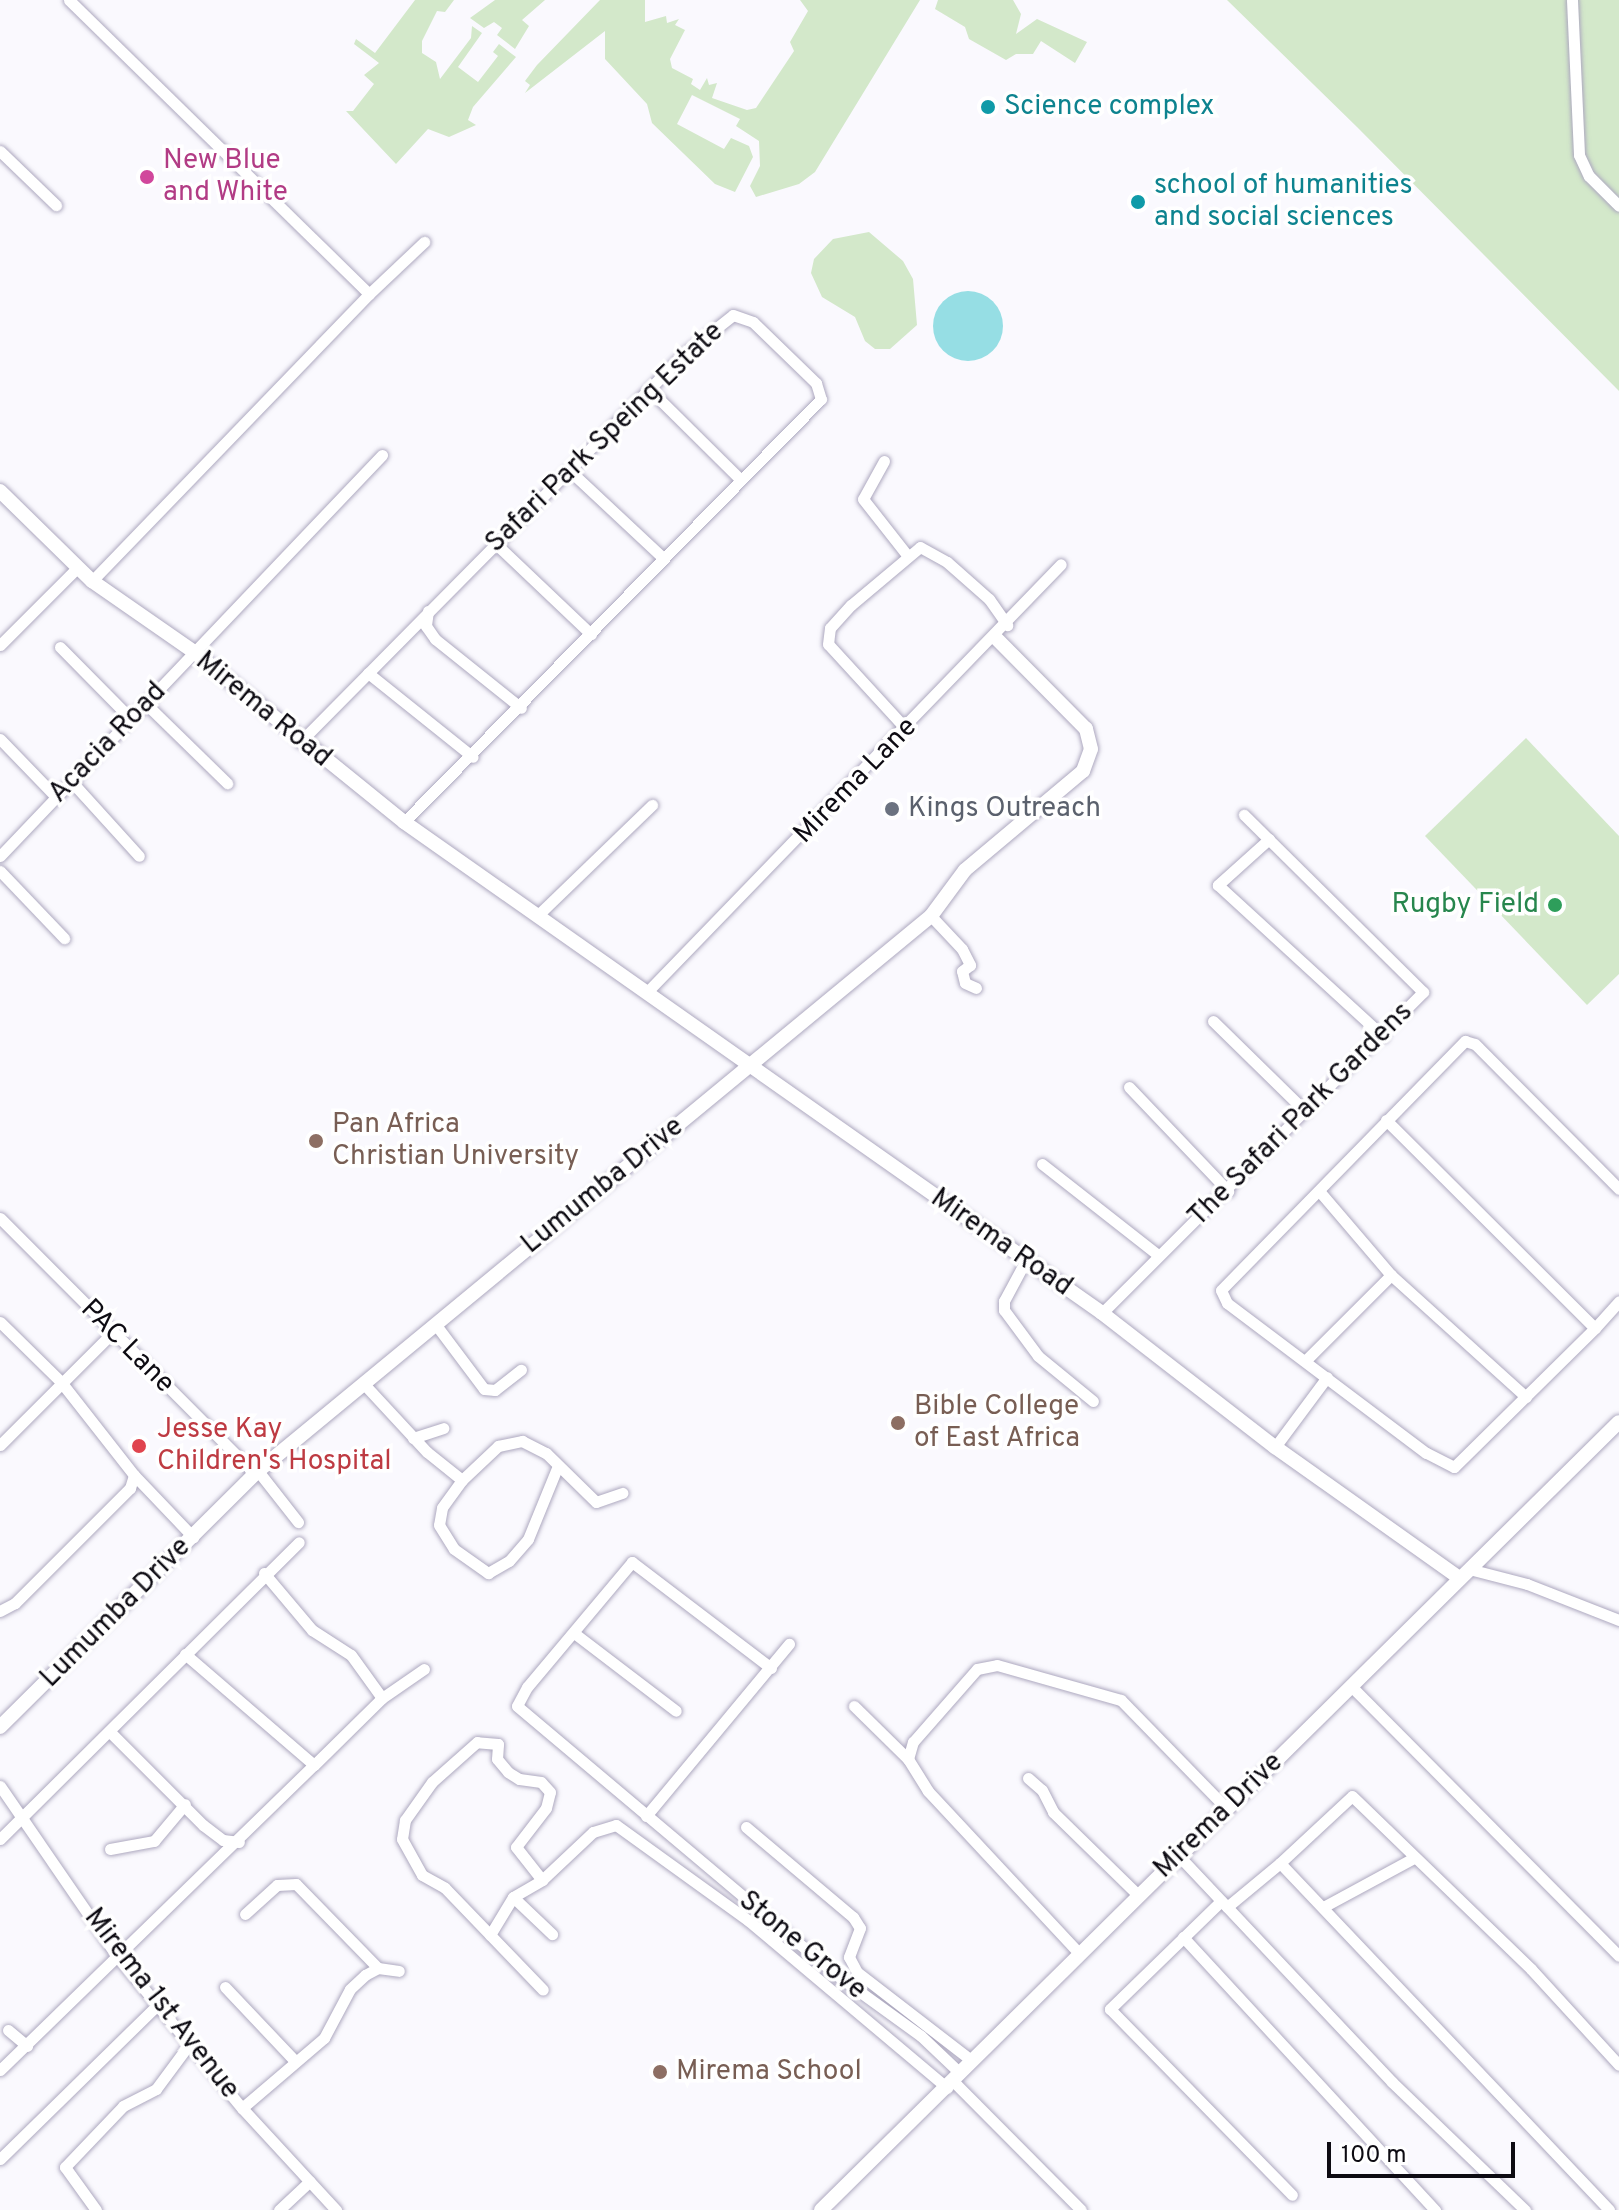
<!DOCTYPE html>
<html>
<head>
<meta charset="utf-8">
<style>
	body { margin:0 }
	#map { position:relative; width:1619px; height:2210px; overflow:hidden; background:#faf9fe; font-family:Overpass,sans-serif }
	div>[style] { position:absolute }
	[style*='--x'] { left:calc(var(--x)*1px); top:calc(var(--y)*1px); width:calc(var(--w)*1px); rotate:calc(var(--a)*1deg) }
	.green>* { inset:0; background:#d3e8ca }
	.water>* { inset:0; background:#96dee4 }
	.round { border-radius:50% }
	.roads { filter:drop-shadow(0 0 2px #ada8bf) drop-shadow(0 0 2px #ada8bf) }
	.minor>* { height:11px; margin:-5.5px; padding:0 5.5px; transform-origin:5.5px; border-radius:5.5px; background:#fff }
	.tertiary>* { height:14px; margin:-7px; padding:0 7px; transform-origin:7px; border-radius:7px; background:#fff }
	.dots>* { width:22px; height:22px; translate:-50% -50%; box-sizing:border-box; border:4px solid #fff; border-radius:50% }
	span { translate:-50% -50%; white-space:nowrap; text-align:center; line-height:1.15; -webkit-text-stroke:7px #fff; paint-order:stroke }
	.culture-label { font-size:28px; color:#0d838f }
	.left { translate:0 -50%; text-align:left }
	.hotel-label { font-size:28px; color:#b23c85 }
	.street-label { font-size:28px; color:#0d0b12 }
	.worship-label { font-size:28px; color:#5b616d }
	.leisure-label { font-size:28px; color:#27864d }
	.right { translate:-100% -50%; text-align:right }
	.education-label { font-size:28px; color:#785e54 }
	.health-label { font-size:28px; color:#be3a42 }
	.scale { position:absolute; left:1327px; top:2142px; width:188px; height:36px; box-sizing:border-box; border:4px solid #0d0b12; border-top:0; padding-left:10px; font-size:24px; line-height:28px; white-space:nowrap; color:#0d0b12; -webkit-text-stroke:6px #fff; paint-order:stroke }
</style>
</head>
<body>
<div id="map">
	<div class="green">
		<div style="clip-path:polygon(415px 0,454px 0,445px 12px,437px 11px,422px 41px,422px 53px,436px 62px,440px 79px,471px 38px,472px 26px,482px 33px,458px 67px,478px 82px,498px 56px,493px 52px,499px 44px,516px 57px,473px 107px,468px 120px,476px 125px,449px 137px,428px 129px,396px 164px,346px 111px,353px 111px,374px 84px,364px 75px,379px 63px,354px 44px,356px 39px,375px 53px)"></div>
		<div style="clip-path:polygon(495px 0,545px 0,522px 20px,529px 26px,515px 49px,497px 35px,502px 28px,494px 22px,484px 28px,470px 18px)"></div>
		<div style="clip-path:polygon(600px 0,645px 0,645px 22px,666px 16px,667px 23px,679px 19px,675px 25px,685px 30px,670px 59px,672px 68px,693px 79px,691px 84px,700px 90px,707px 78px,709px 85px,717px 83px,712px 98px,747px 110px,756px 108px,794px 51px,790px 42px,808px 11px,800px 0,920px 0,815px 172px,799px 184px,756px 197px,750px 186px,760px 166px,759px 141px,736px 126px,740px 119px,692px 95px,677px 124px,724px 149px,731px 138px,749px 146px,753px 157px,735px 192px,715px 184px,652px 123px,647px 104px,605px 59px,605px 31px,525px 93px,530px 85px,525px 81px,537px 65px)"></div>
		<div style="clip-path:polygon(938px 0,1013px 0,1021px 14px,1016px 34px,1037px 19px,1087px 42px,1075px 63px,1041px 41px,1033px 54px,1016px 54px,1006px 60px,969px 39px,965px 27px,935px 9px)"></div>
		<div style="clip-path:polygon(1227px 0,1619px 0,1619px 391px,1357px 127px)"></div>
		<div style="clip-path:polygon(869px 232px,903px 261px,913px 279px,917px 325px,890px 349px,875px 349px,865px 341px,855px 317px,822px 297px,811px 273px,814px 259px,833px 239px)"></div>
		<div style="clip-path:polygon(1526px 738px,1619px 836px,1619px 974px,1587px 1005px,1425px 836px)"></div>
	</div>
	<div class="water">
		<div class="round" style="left:933px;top:291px;width:70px;height:70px"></div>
	</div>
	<div class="roads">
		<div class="minor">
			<div style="--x:69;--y:0;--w:420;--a:44.4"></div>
			<div style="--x:369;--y:294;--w:399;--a:134"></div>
			<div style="--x:1572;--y:0;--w:155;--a:87.4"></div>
			<div style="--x:1579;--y:155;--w:23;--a:65"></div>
			<div style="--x:1589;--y:176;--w:42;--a:45"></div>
			<div style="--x:0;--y:151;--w:78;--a:44"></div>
			<div style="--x:369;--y:294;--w:76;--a:-43.4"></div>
			<div style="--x:649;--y:389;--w:129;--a:44.7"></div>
			<div style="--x:884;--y:461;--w:43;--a:118.9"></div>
			<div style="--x:863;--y:499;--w:71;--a:51.8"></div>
			<div style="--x:569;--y:470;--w:130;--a:43.1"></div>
			<div style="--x:496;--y:544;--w:131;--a:43.5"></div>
			<div style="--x:428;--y:611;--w:15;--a:98"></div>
			<div style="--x:426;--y:626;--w:16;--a:55"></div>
			<div style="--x:435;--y:639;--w:110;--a:38.7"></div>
			<div style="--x:0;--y:645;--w:109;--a:-45"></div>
			<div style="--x:60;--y:647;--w:101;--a:45.4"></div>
			<div style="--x:368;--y:673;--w:134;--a:38.7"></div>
			<div style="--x:145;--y:703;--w:115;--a:44.3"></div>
			<div style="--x:906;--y:729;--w:115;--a:-132.5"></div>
			<div style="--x:828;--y:644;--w:16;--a:-83"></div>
			<div style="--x:830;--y:628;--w:31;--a:-48"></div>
			<div style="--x:851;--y:605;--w:90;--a:-40"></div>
			<div style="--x:920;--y:547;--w:31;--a:29"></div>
			<div style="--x:947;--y:562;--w:56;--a:41.4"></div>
			<div style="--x:989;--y:599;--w:32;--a:55"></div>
			<div style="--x:0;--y:739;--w:81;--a:46"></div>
			<div style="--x:300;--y:742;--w:547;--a:-45.3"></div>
			<div style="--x:685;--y:353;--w:61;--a:-38.4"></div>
			<div style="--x:733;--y:315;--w:21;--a:19"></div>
			<div style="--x:753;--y:322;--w:88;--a:44.1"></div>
			<div style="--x:816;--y:383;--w:17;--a:73"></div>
			<div style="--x:821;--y:399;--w:594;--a:134.59"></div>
			<div style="--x:71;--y:781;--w:101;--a:47.8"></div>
			<div style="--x:1269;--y:839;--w:69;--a:138"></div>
			<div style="--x:1218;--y:885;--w:224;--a:42.5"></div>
			<div style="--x:0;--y:856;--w:554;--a:-46.39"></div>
			<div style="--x:0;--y:871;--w:93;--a:46.3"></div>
			<div style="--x:537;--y:916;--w:160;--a:-44"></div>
			<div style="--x:931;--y:916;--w:45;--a:46.8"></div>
			<div style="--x:962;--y:949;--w:18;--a:63"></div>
			<div style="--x:970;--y:965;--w:10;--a:143"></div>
			<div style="--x:962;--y:971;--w:12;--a:76"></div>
			<div style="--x:965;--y:983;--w:12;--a:24"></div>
			<div style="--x:647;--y:992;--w:595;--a:-45.95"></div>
			<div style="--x:1213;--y:1021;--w:129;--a:44.4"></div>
			<div style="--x:1129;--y:1087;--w:144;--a:46.4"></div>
			<div style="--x:1386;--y:1120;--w:295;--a:44.9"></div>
			<div style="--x:1595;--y:1328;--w:36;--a:-48"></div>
			<div style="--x:1042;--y:1164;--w:147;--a:38.1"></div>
			<div style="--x:1320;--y:1192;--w:109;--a:49.5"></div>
			<div style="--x:1391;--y:1275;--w:182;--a:42.1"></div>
			<div style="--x:0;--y:1218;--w:361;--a:45.1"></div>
			<div style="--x:1026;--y:1260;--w:47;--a:118.2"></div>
			<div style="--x:1004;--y:1301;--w:9;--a:90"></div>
			<div style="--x:1004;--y:1310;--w:57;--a:53.5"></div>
			<div style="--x:1038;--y:1356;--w:71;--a:39.3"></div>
			<div style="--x:1102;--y:1313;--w:454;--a:-45"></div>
			<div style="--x:1423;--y:992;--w:252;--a:-135.3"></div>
			<div style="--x:0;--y:1322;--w:86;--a:44.5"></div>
			<div style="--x:61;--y:1382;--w:118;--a:51.9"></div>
			<div style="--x:134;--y:1475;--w:14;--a:107"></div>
			<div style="--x:130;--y:1488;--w:163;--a:135"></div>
			<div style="--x:15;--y:1603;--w:17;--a:152"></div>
			<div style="--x:436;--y:1325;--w:80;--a:53.1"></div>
			<div style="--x:484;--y:1389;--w:11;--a:5"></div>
			<div style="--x:495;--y:1390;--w:33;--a:-38"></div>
			<div style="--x:1595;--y:1328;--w:198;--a:135.4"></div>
			<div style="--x:1454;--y:1467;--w:31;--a:-153"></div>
			<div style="--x:1426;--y:1453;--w:249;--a:-143"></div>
			<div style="--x:1227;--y:1303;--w:14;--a:-115"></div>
			<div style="--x:1221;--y:1290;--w:349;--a:-45.6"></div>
			<div style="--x:1465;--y:1041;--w:10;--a:17"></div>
			<div style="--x:1475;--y:1044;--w:204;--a:45.2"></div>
			<div style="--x:1307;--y:1359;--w:119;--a:-45"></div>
			<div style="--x:363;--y:1383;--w:94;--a:47.2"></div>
			<div style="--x:427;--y:1452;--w:45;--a:38.7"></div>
			<div style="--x:462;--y:1480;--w:50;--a:-43.4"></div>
			<div style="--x:498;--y:1446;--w:25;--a:-12"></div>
			<div style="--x:522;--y:1441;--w:27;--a:27"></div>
			<div style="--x:546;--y:1453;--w:70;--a:44.4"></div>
			<div style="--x:596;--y:1502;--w:28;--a:-19"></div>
			<div style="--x:413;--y:1438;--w:32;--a:-18"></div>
			<div style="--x:0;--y:1445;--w:158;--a:-45"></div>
			<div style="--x:1275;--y:1447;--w:87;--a:-53.4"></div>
			<div style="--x:258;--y:1471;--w:65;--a:51.9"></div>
			<div style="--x:134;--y:1475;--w:86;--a:46.4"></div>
			<div style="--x:462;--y:1480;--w:34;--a:126"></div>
			<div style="--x:442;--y:1508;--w:17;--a:100"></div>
			<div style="--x:439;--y:1525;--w:28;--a:58"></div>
			<div style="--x:454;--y:1549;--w:42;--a:35.2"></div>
			<div style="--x:488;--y:1573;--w:24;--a:-30"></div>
			<div style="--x:509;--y:1561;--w:29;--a:-49"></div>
			<div style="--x:528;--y:1539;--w:77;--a:-67.8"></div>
			<div style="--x:1469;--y:1569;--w:60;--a:14.5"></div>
			<div style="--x:1527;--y:1584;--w:99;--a:21.4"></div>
			<div style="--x:264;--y:1573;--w:75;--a:49.9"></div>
			<div style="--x:312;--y:1630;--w:46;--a:32.7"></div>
			<div style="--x:351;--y:1655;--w:53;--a:54.2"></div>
			<div style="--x:574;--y:1633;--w:128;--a:37.4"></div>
			<div style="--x:185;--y:1654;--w:170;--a:40.7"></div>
			<div style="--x:314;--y:1765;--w:95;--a:-44.6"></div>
			<div style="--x:382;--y:1698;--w:51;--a:-34.6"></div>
			<div style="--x:771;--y:1668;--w:175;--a:-142.7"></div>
			<div style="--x:632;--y:1562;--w:163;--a:130"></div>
			<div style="--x:527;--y:1687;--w:21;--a:118"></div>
			<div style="--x:517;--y:1706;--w:414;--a:40.1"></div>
			<div style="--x:834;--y:1973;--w:107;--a:35.9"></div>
			<div style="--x:921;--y:2036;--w:54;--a:43.5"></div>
			<div style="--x:1351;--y:1686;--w:380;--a:45.2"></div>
			<div style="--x:854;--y:1706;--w:76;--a:44.5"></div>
			<div style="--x:110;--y:1732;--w:132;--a:45"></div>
			<div style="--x:203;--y:1825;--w:25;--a:37"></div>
			<div style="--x:223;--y:1840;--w:16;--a:7"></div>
			<div style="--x:1028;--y:1778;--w:18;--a:41"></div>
			<div style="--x:1042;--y:1790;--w:25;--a:63"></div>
			<div style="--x:1053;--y:1812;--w:117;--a:44.3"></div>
			<div style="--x:0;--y:1786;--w:206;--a:55.5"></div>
			<div style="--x:117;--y:1956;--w:197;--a:50.6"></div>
			<div style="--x:242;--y:2108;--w:139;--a:47.3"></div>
			<div style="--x:646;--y:1816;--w:224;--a:-50.3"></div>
			<div style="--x:746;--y:1827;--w:140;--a:40.1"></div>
			<div style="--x:853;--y:1917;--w:13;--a:58"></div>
			<div style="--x:860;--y:1928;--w:31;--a:111"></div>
			<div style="--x:849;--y:1957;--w:17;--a:62"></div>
			<div style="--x:857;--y:1972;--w:145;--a:37.7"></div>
			<div style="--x:0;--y:1839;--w:421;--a:-44.8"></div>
			<div style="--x:110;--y:1849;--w:45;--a:-10.3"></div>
			<div style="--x:154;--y:1841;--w:48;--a:-50"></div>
			<div style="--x:1179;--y:1856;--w:311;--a:46.7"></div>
			<div style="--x:1392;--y:2082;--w:185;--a:43.9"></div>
			<div style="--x:1280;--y:1863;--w:98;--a:-42.9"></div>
			<div style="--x:1352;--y:1796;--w:249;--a:44"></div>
			<div style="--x:1531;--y:1969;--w:130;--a:47.5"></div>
			<div style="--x:542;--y:1880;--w:42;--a:-128.2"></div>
			<div style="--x:516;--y:1847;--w:49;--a:-52.4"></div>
			<div style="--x:546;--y:1808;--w:16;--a:-76"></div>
			<div style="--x:550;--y:1792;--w:13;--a:-132"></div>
			<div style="--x:541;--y:1782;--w:22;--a:-172"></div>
			<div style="--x:519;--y:1779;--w:13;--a:-148"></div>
			<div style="--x:508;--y:1772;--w:17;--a:-130"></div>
			<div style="--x:497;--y:1759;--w:15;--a:-86"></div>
			<div style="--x:498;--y:1744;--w:21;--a:-175"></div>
			<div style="--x:477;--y:1742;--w:60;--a:138.4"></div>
			<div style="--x:432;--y:1782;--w:47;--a:125.4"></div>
			<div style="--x:405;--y:1820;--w:19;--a:99"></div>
			<div style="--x:402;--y:1839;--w:41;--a:60.9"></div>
			<div style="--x:422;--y:1875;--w:26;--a:29"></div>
			<div style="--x:445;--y:1888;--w:141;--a:46.1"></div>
			<div style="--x:513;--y:1897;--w:54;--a:43.5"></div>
			<div style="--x:1221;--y:1901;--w:155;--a:135.8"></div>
			<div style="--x:1110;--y:2009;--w:260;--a:45.6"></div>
			<div style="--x:1325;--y:1906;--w:99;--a:-28.4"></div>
			<div style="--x:1227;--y:1907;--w:69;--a:-39.7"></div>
			<div style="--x:1280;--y:1863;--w:478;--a:46.5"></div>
			<div style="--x:245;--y:1914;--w:43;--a:-42.2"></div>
			<div style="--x:277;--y:1885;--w:19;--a:-3"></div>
			<div style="--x:296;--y:1884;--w:117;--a:45.7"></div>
			<div style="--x:490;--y:1935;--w:44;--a:-58.8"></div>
			<div style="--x:513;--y:1897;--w:34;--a:-30"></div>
			<div style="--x:542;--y:1880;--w:70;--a:-43.3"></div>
			<div style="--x:593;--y:1832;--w:24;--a:-17"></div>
			<div style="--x:616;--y:1825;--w:164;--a:35.8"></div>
			<div style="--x:749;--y:1921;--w:259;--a:40.1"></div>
			<div style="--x:1183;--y:1937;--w:372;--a:47.3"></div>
			<div style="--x:1077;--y:1951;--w:219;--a:-133"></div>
			<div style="--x:928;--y:1791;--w:38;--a:-122"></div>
			<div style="--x:908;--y:1759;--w:18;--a:-74"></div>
			<div style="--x:913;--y:1742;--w:97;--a:-48.8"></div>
			<div style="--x:977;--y:1669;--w:20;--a:-11"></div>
			<div style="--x:997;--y:1665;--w:129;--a:15.8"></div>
			<div style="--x:1121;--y:1700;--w:152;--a:45.8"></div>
			<div style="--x:225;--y:1987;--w:102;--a:46.6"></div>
			<div style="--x:8;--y:2030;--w:25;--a:40"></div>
			<div style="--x:0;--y:2070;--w:438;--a:-44.2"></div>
			<div style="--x:954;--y:2082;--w:180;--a:45.2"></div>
			<div style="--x:242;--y:2108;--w:108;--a:-40.5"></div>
			<div style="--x:324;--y:2038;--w:55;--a:-62"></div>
			<div style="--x:350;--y:1989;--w:21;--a:-43"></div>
			<div style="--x:365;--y:1975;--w:15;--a:-28"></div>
			<div style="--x:378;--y:1968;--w:21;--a:8"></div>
			<div style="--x:0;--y:2159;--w:220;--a:-44.4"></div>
			<div style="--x:96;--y:2210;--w:53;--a:-125.8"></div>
			<div style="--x:65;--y:2167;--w:84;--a:-46.4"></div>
			<div style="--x:123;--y:2106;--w:37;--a:-27"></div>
			<div style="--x:156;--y:2089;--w:57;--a:-53.5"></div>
			<div style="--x:279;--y:2210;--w:42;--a:-43.1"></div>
		</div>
		<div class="tertiary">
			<div style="--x:0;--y:491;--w:129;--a:44.4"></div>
			<div style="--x:92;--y:581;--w:124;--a:34.8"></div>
			<div style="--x:194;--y:652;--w:270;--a:39"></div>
			<div style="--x:404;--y:822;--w:853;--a:35.12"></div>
			<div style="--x:1102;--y:1313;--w:219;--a:37.8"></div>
			<div style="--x:1275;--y:1447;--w:226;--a:35.4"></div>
			<div style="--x:0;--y:1727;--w:363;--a:-44.8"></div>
			<div style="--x:258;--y:1471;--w:872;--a:-39.51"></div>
			<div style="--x:931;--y:916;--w:57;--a:-53.5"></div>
			<div style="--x:965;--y:870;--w:154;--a:-40"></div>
			<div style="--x:1083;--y:771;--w:23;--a:-70"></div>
			<div style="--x:1091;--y:749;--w:21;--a:-104"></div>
			<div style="--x:1086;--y:729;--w:129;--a:-134.7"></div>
			<div style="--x:821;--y:2210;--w:1121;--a:-44.64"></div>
		</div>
	</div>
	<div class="dots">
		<div style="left:988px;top:107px;background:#0f9aa8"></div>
		<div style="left:147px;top:177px;background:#d1479c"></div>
		<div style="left:1138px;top:202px;background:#0f9aa8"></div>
		<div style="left:892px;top:809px;background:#6b7280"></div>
		<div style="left:1555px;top:905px;background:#2e9e5b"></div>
		<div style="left:316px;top:1141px;background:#8d6e63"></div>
		<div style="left:898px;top:1423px;background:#8d6e63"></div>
		<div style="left:139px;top:1446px;background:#e0444e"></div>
		<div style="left:660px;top:2072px;background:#8d6e63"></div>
	</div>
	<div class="culture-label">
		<span class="left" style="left:1004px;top:107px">Science complex</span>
		<span class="left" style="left:1154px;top:202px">school of humanities<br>and social sciences</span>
	</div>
	<div class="hotel-label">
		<span class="left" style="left:163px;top:177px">New Blue<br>and White</span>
	</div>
	<div class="street-label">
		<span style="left:605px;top:438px;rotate:-44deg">Safari Park Speing Estate</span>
		<span style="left:263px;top:710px;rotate:39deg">Mirema Road</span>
		<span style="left:108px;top:743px;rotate:-46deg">Acacia Road</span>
		<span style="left:856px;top:781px;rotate:-46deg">Mirema Lane</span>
		<span style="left:1301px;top:1115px;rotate:-45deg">The Safari Park Gardens</span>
		<span style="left:603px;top:1186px;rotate:-39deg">Lumumba Drive</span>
		<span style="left:1001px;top:1243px;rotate:35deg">Mirema Road</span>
		<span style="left:127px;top:1347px;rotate:45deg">PAC Lane</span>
		<span style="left:116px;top:1613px;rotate:-45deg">Lumumba Drive</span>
		<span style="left:1219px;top:1816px;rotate:-44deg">Mirema Drive</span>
		<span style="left:802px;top:1946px;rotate:39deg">Stone Grove</span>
		<span style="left:161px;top:2004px;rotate:52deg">Mirema 1st Avenue</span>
	</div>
	<div class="worship-label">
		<span class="left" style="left:908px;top:809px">Kings Outreach</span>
	</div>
	<div class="leisure-label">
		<span class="right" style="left:1539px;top:905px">Rugby Field</span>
	</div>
	<div class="education-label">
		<span class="left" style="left:332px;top:1141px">Pan Africa<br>Christian University</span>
		<span class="left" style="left:914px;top:1423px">Bible College<br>of East Africa</span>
		<span class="left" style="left:676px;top:2072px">Mirema School</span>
	</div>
	<div class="health-label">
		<span class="left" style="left:157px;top:1446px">Jesse Kay<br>Children's Hospital</span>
	</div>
	<div class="scale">100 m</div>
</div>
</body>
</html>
